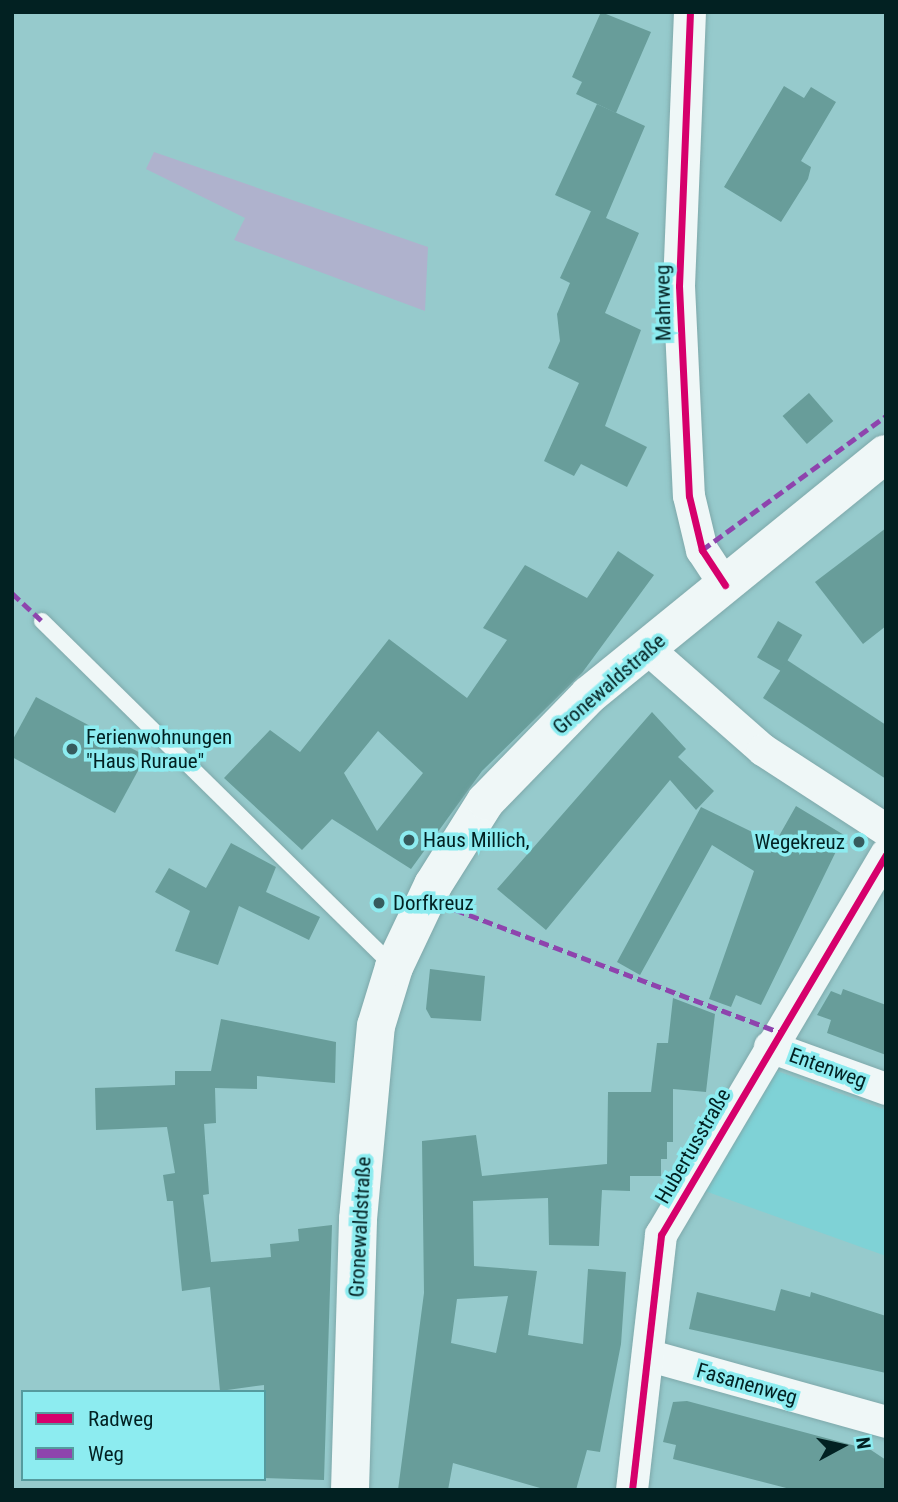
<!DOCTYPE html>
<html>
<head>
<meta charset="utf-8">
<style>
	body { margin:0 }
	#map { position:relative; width:898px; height:1502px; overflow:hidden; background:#96cacc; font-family:"Roboto Condensed",sans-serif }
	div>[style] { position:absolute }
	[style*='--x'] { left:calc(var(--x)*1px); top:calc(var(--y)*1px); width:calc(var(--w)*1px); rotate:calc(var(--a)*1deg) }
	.built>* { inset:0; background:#7fd2d6 }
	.green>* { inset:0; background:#afb2cd }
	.building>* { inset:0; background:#689d9a; transform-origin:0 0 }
	.roads { filter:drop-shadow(0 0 2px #7ea8aa) drop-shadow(0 0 2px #7ea8aa) }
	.service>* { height:16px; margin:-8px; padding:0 8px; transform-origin:8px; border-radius:8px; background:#eff7f7 }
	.minor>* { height:32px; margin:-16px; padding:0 16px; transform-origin:16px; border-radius:16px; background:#eff7f7 }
	.secondary>* { height:38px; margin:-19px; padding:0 19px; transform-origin:19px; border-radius:19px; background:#eff7f7 }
	.quiet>* { height:5px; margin-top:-2.5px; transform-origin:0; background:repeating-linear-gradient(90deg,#8e44ad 0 10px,transparent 0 15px) }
	.cycleway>* { height:7px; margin:-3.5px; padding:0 3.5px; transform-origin:3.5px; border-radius:3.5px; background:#d6006c }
	.dots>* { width:19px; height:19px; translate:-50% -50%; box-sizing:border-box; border:4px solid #8decf0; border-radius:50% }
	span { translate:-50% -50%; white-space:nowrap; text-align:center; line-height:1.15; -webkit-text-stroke:7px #8decf0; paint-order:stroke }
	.street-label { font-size:21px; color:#022122 }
	.poi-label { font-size:21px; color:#022122 }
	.left { translate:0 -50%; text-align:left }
	.right { translate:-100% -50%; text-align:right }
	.frame { position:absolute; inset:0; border:14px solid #022122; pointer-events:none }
	.legend { position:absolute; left:21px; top:1390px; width:245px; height:91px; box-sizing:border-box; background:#8decf0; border:2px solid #559b9e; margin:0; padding:9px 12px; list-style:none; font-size:21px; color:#022122 }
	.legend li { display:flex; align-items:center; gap:14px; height:35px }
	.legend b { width:35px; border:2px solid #559b9e }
	.north { position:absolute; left:807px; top:1411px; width:70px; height:70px; -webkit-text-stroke:5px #8decf0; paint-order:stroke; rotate:82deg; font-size:19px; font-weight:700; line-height:28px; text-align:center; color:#022122 }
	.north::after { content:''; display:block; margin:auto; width:24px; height:32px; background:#022122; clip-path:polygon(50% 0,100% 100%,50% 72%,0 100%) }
</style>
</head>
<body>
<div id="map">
	<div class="built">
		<div style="clip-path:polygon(777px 1071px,886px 1110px,886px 1256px,705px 1191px)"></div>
	</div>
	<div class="green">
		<div style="clip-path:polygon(154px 152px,428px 247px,425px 311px,234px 240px,245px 218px,146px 169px)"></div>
	</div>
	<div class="building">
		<div style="clip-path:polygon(601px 12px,651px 32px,616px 113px,576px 94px,582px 82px,572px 77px)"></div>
		<div style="clip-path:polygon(784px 86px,804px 98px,811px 87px,836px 102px,801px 161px,811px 167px,808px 179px,781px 222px,724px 187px)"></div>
		<div style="clip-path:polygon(597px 104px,645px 126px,606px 218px,639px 233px,605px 313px,641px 330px,605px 426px,647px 447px,627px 487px,581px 464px,574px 476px,544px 461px,579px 383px,548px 368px,560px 341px,557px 314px,570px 283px,560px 278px,591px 211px,597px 214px,555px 195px)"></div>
		<div style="left:809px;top:393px;width:37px;height:35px;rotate:49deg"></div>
		<div style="clip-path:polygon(886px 528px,886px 626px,863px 644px,815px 582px)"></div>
		<div style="clip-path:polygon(evenodd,618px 551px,654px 575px,582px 673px,482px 771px,411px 869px,332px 819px,302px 850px,224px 778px,270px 730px,300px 752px,389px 639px,467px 698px,507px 640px,483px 628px,525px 565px,587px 598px,618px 551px,378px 731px,423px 773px,377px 831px,344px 773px,378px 731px)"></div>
		<div style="left:778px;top:621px;width:28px;height:42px;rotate:30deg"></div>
		<div style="clip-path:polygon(787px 660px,886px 725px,886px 779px,763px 698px)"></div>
		<div style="clip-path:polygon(36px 697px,146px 756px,115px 813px,12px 757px,12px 741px)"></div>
		<div style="clip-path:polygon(652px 712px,686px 749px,678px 757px,714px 791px,696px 810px,670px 780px,546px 930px,497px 889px)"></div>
		<div style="clip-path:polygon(796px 806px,844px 835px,761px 1005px,736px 995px,731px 1007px,709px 999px,754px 871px,712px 845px,640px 975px,617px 962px,701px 807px,775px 843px)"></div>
		<div style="clip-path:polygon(231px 843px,276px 867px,266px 892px,320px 917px,309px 940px,239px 906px,218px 965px,175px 951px,190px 911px,155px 892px,169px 868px,206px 888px)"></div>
		<div style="clip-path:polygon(430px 969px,485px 976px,481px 1021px,431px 1018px,426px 1009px)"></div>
		<div style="clip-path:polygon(843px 989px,886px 1005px,886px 1055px,827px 1033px,831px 1020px,817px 1015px,831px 991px,841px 995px)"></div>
		<div style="clip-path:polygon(evenodd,673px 998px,715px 1014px,706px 1092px,673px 1089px,673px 1142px,667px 1142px,667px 1159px,661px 1159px,661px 1176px,630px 1176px,630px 1191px,602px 1190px,599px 1246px,549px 1245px,548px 1198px,473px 1201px,474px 1266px,537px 1271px,528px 1335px,583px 1344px,588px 1269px,626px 1272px,621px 1344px,600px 1452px,587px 1450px,576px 1490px,547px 1490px,453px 1463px,448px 1490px,398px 1490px,424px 1293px,422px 1141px,476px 1135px,482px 1176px,607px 1164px,608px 1092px,651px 1092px,657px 1043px,668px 1043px,673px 998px,508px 1296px,496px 1353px,451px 1343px,457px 1299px,508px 1296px)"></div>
		<div style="clip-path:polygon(221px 1019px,336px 1042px,335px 1083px,257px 1076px,257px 1089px,215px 1088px,216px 1123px,204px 1124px,209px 1194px,203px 1195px,211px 1262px,271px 1257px,270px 1244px,299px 1241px,298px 1229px,332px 1225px,324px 1480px,264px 1478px,264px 1385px,220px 1391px,210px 1287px,182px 1291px,173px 1201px,167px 1201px,163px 1175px,175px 1173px,167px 1127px,96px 1130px,95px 1088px,175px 1085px,175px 1071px,211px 1071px)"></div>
		<div style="clip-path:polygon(781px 1289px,810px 1297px,811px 1292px,886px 1316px,886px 1373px,689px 1329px,697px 1292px,775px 1311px)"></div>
		<div style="clip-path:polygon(687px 1401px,871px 1450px,886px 1460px,886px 1490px,794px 1490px,673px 1459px,676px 1445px,663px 1442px,673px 1402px)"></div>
	</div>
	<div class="roads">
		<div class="service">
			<div style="--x:42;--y:621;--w:494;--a:44.5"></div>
		</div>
		<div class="minor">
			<div style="--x:690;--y:12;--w:274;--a:92.3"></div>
			<div style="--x:679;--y:286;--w:210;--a:87.3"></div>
			<div style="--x:689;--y:496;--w:56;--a:76.5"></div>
			<div style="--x:702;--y:550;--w:42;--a:56.7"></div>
			<div style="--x:648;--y:649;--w:153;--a:41.3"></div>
			<div style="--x:763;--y:750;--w:147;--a:33"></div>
			<div style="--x:770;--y:1047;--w:123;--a:19.9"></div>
			<div style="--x:650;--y:1356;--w:245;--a:15.6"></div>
			<div style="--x:632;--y:1490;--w:257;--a:-83.5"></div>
			<div style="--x:661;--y:1235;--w:442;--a:-59.4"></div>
		</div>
		<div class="secondary">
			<div style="--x:350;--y:1490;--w:271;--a:-88.3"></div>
			<div style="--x:358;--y:1219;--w:194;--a:-84.7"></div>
			<div style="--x:376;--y:1026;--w:62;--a:-73"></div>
			<div style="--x:394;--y:967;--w:91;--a:-64.6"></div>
			<div style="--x:433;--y:885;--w:99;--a:-57.8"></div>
			<div style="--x:486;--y:801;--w:148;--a:-45.8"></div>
			<div style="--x:589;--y:695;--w:382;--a:-39.1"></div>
		</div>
	</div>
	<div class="quiet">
		<div style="--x:702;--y:550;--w:228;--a:-36.1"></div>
		<div style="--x:12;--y:593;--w:41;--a:43"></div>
		<div style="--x:427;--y:899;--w:376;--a:20.7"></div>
	</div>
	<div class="cycleway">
		<div style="--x:690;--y:12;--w:274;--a:92.3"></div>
		<div style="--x:679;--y:286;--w:210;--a:87.3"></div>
		<div style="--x:689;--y:496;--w:56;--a:76.5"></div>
		<div style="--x:702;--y:550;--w:42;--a:56.7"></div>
		<div style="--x:632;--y:1490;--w:257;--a:-83.5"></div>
		<div style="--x:661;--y:1235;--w:442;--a:-59.4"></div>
	</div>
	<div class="dots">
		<div style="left:72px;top:749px;background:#365c5e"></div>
		<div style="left:409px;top:840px;background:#365c5e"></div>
		<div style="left:859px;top:842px;background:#365c5e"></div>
		<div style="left:379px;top:903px;background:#365c5e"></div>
	</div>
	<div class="street-label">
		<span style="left:663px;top:303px;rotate:-91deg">Mahrweg</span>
		<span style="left:609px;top:684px;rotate:-41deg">Gronewaldstraße</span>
		<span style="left:828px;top:1068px;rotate:20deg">Entenweg</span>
		<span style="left:693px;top:1146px;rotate:-60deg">Hubertusstraße</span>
		<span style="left:360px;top:1227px;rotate:-87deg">Gronewaldstraße</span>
		<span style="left:747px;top:1384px;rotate:16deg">Fasanenweg</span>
	</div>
	<div class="poi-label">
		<span class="left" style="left:86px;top:749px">Ferienwohnungen<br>"Haus Ruraue"</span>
		<span class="left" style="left:423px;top:840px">Haus Millich,</span>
		<span class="right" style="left:845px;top:842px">Wegekreuz</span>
		<span class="left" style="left:393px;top:903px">Dorfkreuz</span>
	</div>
	<div class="frame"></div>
	<ul class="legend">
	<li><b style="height:9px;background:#d6006c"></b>Radweg</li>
	<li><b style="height:9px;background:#8e44ad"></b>Weg</li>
	</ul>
	<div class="north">N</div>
</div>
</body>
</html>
